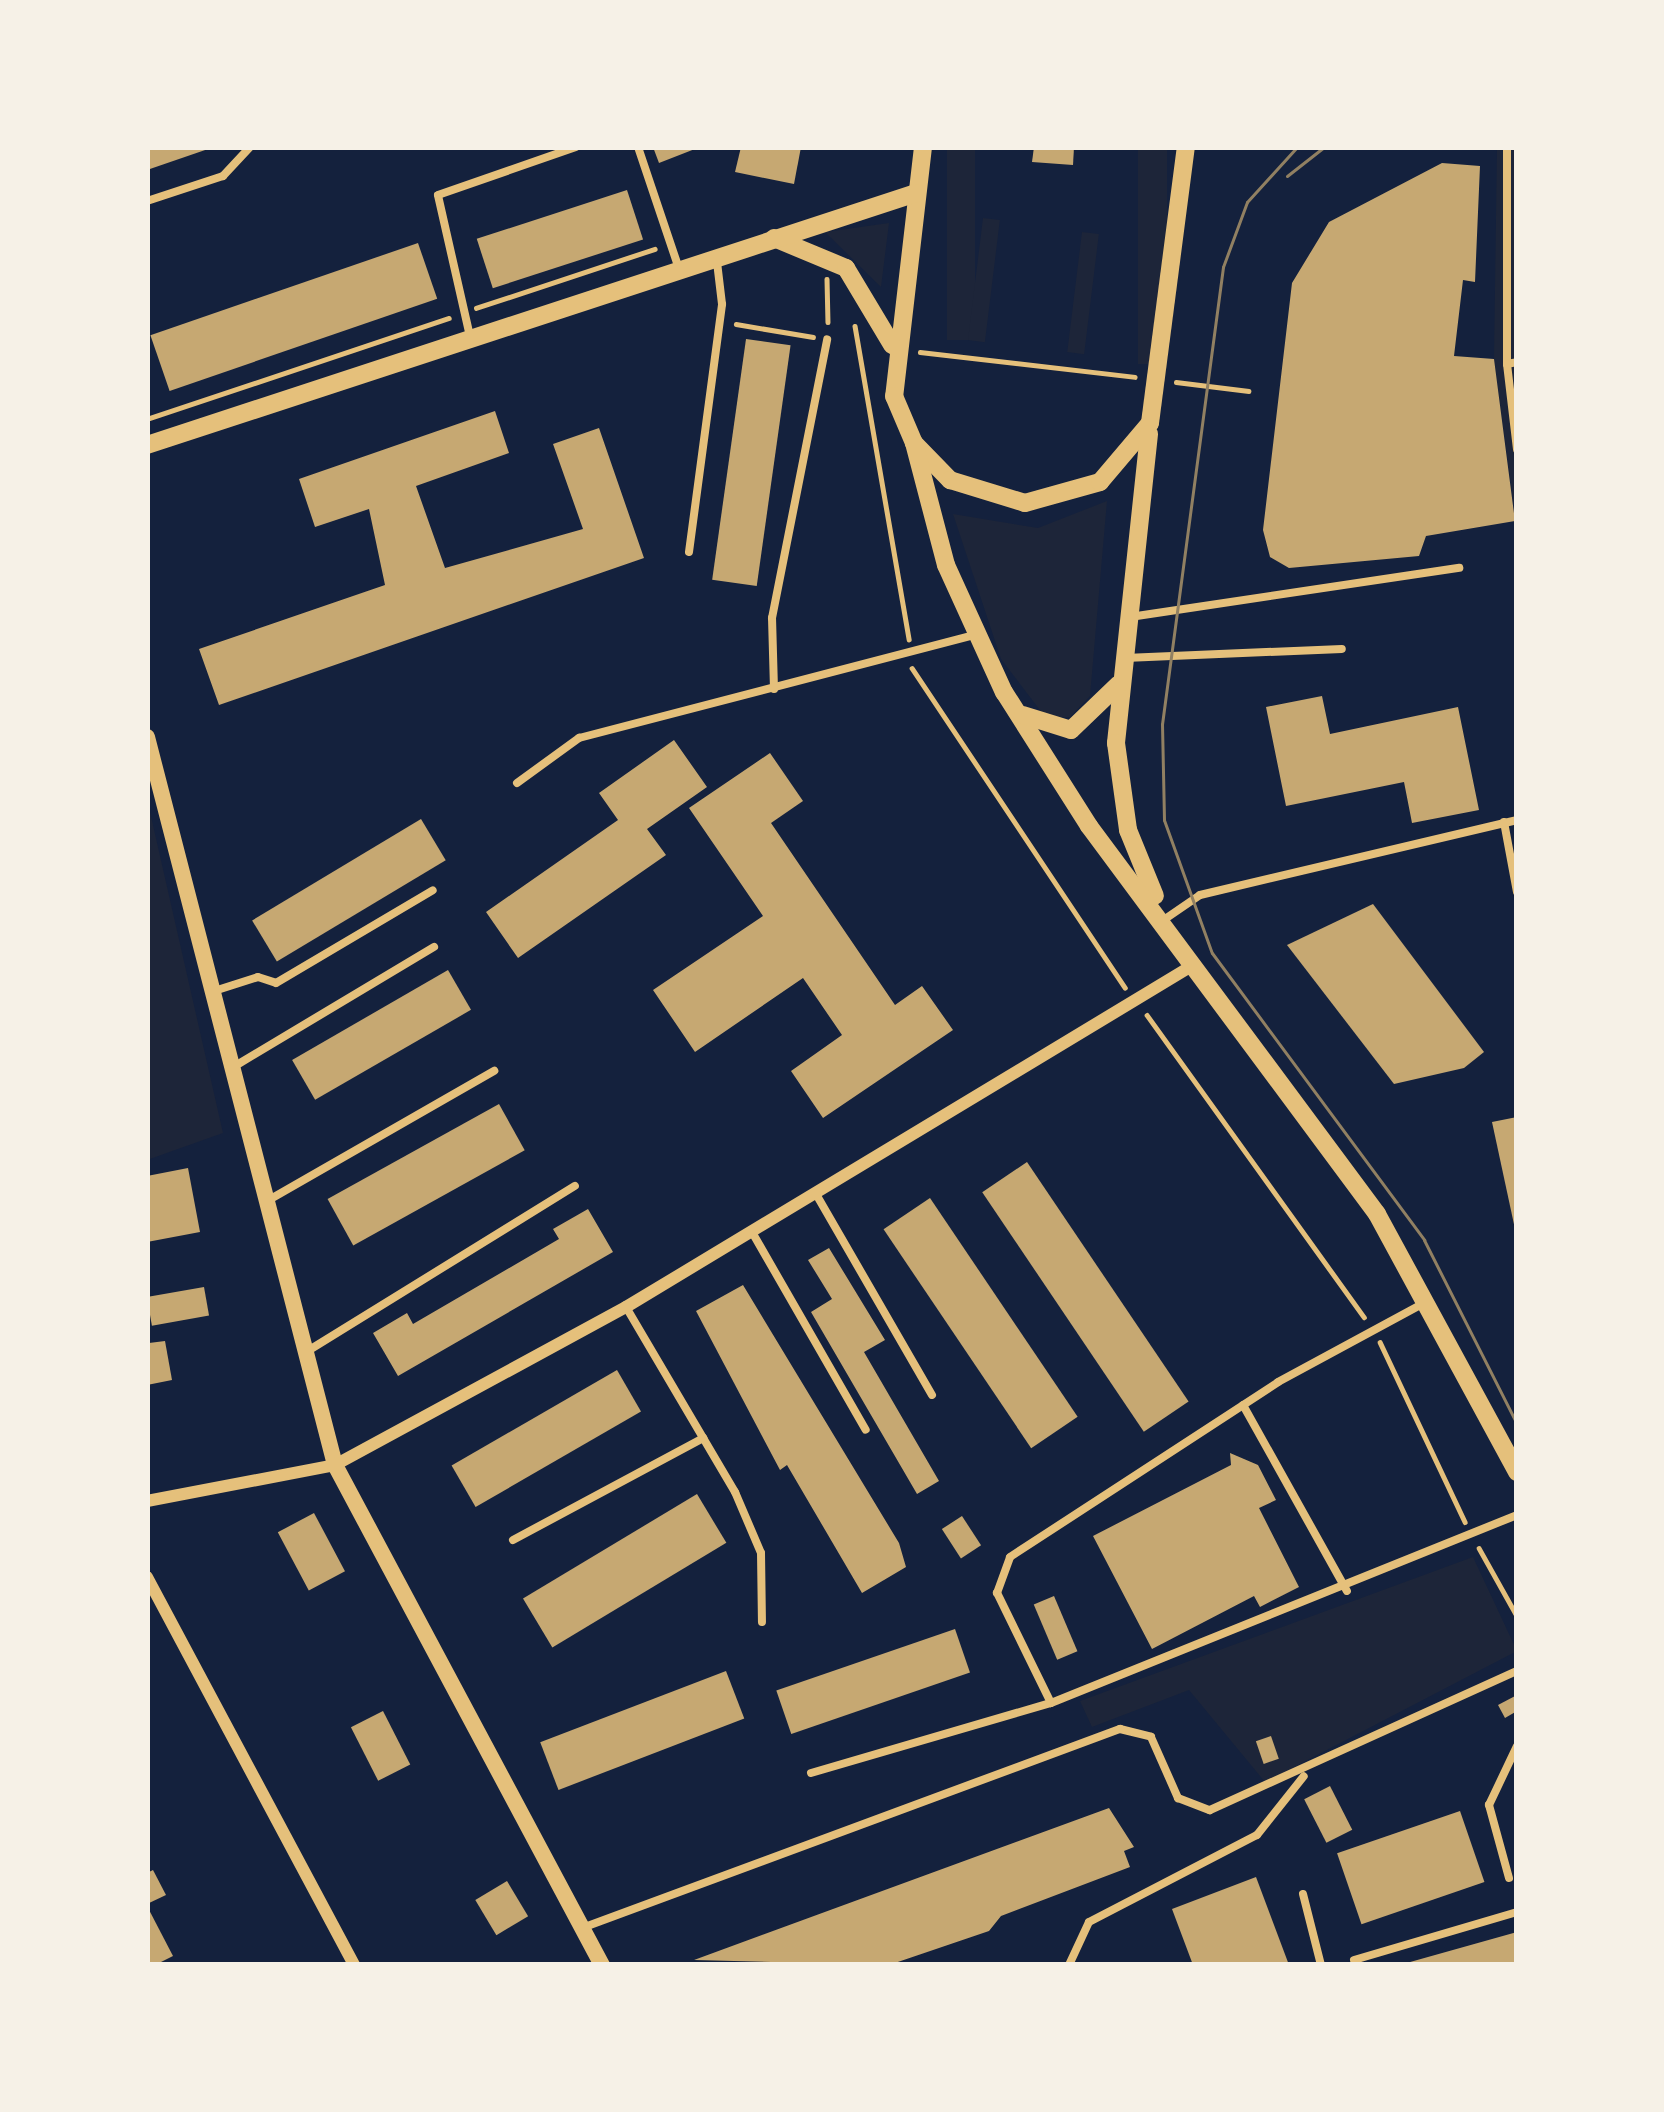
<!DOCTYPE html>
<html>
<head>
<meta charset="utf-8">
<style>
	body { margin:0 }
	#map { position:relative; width:1664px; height:2112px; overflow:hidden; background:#14213d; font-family:"Open Sans",sans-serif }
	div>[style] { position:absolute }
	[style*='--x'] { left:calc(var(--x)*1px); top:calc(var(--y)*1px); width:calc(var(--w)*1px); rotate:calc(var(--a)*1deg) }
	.green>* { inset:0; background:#1d2539; transform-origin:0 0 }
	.building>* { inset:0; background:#c6a872; transform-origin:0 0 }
	.path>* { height:4.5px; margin:-2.25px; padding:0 2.25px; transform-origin:2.25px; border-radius:2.25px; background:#e5c07b }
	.service>* { height:8px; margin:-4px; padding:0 4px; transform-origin:4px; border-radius:4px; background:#e5c07b }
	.minor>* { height:12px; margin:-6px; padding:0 6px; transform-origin:6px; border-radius:6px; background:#e5c07b }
	.tertiary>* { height:16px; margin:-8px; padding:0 8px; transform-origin:8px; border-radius:8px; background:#e5c07b }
	.secondary>* { height:18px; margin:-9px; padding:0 9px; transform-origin:9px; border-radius:9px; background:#e5c07b }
	.tram>* { height:3px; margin:-1.5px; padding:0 1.5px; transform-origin:1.5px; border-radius:1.5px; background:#918062 }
	span { translate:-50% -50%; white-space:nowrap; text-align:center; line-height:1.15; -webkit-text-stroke:10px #f6f1e7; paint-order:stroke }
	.frame { position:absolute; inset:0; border:150px solid #f6f1e7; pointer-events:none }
</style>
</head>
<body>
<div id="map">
	<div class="green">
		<div style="left:947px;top:147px;width:28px;height:193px"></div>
		<div style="left:1138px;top:147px;width:29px;height:217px"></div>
		<div style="clip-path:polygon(1497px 147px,1517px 147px,1517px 530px,1494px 359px)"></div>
		<div style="left:983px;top:218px;width:17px;height:123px;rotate:7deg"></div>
		<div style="clip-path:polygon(889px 223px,881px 287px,825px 232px)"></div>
		<div style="left:1082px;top:232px;width:17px;height:121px;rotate:7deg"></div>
		<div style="clip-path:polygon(1107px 501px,1090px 696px,1070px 717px,1046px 718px,1001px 659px,953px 514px,1038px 528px)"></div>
		<div style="clip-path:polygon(150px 812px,223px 1133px,147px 1160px,147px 813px)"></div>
		<div style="clip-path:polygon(1473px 1557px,1517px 1651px,1265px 1782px,1189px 1690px,1092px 1727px,1080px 1701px)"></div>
	</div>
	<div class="building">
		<div style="clip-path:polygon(147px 147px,211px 147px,211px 148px,147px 170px)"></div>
		<div style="clip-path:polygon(653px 147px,700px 147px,659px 163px)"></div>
		<div style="clip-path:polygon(741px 147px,801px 147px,794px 184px,735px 172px)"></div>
		<div style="clip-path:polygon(1034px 147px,1074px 147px,1073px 165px,1032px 162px)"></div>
		<div style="clip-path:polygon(1442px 163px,1480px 166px,1475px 282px,1463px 280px,1454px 356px,1494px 359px,1515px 521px,1426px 536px,1419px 556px,1289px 568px,1270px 557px,1263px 530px,1292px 283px,1329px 222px)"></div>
		<div style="left:627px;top:190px;width:52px;height:158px;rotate:72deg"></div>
		<div style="left:418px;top:243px;width:59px;height:283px;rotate:71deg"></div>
		<div style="left:746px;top:339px;width:45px;height:243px;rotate:8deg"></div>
		<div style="clip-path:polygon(495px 411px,509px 453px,416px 486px,445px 568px,583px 529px,553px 444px,599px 428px,644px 558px,219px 705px,199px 649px,385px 585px,369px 509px,315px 527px,299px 479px)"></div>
		<div style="clip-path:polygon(1322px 696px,1330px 734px,1458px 707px,1479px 810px,1412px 823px,1404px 782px,1286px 806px,1266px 707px)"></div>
		<div style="clip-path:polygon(674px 740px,707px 787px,647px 829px,666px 855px,518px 958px,486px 912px,618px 820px,599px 793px)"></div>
		<div style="clip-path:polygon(770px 753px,803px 801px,771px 823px,895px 1005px,922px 986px,953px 1030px,823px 1118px,791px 1071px,842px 1035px,803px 978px,695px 1052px,653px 990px,763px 916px,689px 808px)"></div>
		<div style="left:421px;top:819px;width:48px;height:197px;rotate:59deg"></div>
		<div style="clip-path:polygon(1373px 904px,1484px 1052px,1464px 1068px,1394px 1084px,1287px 945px)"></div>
		<div style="left:448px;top:970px;width:46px;height:180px;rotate:60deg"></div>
		<div style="left:499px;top:1104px;width:53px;height:196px;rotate:61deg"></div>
		<div style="clip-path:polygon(1517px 1117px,1517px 1229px,1515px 1229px,1492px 1122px)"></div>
		<div style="left:1027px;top:1162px;width:289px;height:54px;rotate:56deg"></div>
		<div style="clip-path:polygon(188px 1168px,200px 1232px,147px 1242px,147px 1176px)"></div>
		<div style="left:930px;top:1198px;width:264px;height:56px;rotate:56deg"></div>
		<div style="clip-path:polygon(588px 1209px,613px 1252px,398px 1376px,373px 1333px,407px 1313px,413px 1324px,559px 1239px,553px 1229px)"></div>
		<div style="clip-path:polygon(829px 1248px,885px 1340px,864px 1352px,939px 1481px,917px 1494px,811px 1312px,832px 1299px,808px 1260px)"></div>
		<div style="clip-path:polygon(743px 1285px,899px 1543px,906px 1567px,862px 1593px,787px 1465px,780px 1470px,696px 1311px)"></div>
		<div style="left:204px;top:1287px;width:29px;height:58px;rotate:80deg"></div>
		<div style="clip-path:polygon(165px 1341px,172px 1380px,147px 1385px,149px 1343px)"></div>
		<div style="left:617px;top:1370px;width:48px;height:191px;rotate:60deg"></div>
		<div style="clip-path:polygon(1230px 1453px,1258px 1465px,1276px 1500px,1259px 1508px,1299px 1587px,1260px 1607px,1254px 1596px,1152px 1649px,1093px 1536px,1231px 1465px)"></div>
		<div style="left:697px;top:1494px;width:57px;height:203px;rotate:59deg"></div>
		<div style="left:314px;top:1513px;width:66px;height:41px;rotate:62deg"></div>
		<div style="left:962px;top:1516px;width:35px;height:24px;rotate:57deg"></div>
		<div style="left:1054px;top:1596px;width:60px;height:22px;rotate:67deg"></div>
		<div style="left:955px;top:1629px;width:46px;height:189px;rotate:71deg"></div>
		<div style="left:726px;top:1671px;width:51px;height:199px;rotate:69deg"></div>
		<div style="clip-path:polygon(1517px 1695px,1517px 1711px,1505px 1718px,1498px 1705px)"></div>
		<div style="left:383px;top:1711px;width:60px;height:36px;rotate:63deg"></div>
		<div style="left:1271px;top:1736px;width:24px;height:16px;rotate:71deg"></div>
		<div style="left:1330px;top:1786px;width:49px;height:29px;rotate:63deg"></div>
		<div style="clip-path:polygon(1109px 1808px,1134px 1847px,1124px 1851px,1130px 1867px,1001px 1916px,989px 1931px,889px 1965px,694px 1960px)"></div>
		<div style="left:1460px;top:1811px;width:75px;height:130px;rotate:71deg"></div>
		<div style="clip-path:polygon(153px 1870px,166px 1895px,147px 1904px,147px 1873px)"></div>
		<div style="clip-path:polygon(1256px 1877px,1289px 1965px,1193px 1965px,1172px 1909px)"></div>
		<div style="left:507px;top:1881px;width:41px;height:37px;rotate:59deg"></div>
		<div style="clip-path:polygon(147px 1906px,173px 1956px,155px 1965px,147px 1965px)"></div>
		<div style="clip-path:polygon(1517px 1932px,1517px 1965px,1403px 1965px,1403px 1964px)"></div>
	</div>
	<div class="path">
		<div style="--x:827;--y:279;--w:43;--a:88.7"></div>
		<div style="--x:476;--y:308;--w:188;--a:-18.3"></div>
		<div style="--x:736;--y:324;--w:78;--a:9.6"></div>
		<div style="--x:855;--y:326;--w:318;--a:80.2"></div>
		<div style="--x:920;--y:352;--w:216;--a:6.6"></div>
		<div style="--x:1176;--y:382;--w:73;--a:7.1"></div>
		<div style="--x:147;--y:419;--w:318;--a:-18.5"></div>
		<div style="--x:912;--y:668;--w:384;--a:56.3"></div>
		<div style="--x:1147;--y:1015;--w:372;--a:54.3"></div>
		<div style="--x:1380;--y:1342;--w:199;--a:64.7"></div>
		<div style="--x:1479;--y:1548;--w:78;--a:60.8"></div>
	</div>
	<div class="service">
		<div style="--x:638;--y:147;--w:122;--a:71.4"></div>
		<div style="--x:1507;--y:147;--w:217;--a:90"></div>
		<div style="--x:1507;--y:364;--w:10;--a:-11"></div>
		<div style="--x:147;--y:201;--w:80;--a:-18.2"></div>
		<div style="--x:223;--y:176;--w:40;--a:-47"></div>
		<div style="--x:469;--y:332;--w:140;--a:-102.8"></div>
		<div style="--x:438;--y:195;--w:146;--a:-19.2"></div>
		<div style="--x:1507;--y:364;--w:86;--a:83.3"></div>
		<div style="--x:689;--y:552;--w:250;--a:-82.4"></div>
		<div style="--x:722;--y:304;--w:42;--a:-96.8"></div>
		<div style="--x:1130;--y:617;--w:333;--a:-8.5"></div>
		<div style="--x:1125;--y:658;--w:217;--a:-2.4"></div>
		<div style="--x:774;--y:689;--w:71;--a:-91.6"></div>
		<div style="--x:772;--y:618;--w:284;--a:-78.8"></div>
		<div style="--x:517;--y:783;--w:77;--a:-36"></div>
		<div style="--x:579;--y:738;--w:408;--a:-14.6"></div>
		<div style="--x:1504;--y:822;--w:71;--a:79.5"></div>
		<div style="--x:1165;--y:919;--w:42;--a:-34.4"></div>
		<div style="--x:1200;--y:895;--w:326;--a:-13.3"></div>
		<div style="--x:211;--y:992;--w:49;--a:-17.7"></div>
		<div style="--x:258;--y:977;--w:19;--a:18"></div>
		<div style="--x:276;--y:983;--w:182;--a:-30.6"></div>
		<div style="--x:235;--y:1066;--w:232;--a:-30.9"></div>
		<div style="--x:816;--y:1194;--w:232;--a:60"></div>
		<div style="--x:267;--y:1201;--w:262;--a:-29.8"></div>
		<div style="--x:752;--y:1232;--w:228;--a:60.1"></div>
		<div style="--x:626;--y:1307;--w:215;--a:59.5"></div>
		<div style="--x:735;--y:1492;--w:66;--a:66.9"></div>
		<div style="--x:761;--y:1553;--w:69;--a:89.2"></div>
		<div style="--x:306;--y:1352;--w:316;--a:-31.7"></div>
		<div style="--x:1243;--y:1405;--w:213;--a:60.8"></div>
		<div style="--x:513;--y:1540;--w:216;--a:-28.2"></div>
		<div style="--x:1051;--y:1703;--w:123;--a:-116.1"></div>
		<div style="--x:997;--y:1593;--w:38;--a:-70"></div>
		<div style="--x:1010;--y:1557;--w:320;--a:-33.1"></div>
		<div style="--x:1278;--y:1382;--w:164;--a:-28.4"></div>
		<div style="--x:811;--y:1773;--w:250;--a:-16.3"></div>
		<div style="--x:1051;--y:1703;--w:502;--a:-21.97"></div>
		<div style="--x:1509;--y:1878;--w:76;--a:-105.3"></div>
		<div style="--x:1489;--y:1805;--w:65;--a:-64.6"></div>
		<div style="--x:1303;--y:1894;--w:73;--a:75.8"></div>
		<div style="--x:582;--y:1928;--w:574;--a:-20.3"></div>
		<div style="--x:1120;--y:1729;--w:32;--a:14"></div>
		<div style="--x:1151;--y:1737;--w:67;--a:66.1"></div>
		<div style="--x:1178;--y:1798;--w:34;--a:21"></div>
		<div style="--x:1210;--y:1810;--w:337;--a:-24.4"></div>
		<div style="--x:1354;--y:1960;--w:170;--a:-16.4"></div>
		<div style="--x:1069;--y:1965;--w:47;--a:-65.1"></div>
		<div style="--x:1089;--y:1922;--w:189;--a:-27.4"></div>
		<div style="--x:1257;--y:1835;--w:75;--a:-51.5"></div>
	</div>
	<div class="minor">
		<div style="--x:147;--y:1501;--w:191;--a:-10.8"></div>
		<div style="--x:335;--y:1465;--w:331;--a:-28.5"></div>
		<div style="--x:626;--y:1307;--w:664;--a:-31.08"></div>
		<div style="--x:147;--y:1577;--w:440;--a:61.9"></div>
	</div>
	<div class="tertiary">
		<div style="--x:147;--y:737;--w:752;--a:75.52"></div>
		<div style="--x:335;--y:1465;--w:567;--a:61.9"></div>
	</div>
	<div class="secondary">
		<div style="--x:923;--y:147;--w:251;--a:96.6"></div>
		<div style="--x:894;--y:396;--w:51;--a:66.9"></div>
		<div style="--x:914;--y:443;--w:52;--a:45.8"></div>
		<div style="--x:950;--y:480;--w:78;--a:17"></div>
		<div style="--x:1025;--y:503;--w:78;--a:-15.6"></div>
		<div style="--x:1100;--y:482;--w:77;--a:-49.7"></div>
		<div style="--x:1150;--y:423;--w:278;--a:-82.6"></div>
		<div style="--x:774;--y:238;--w:78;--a:22.6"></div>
		<div style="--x:846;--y:268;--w:90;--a:59.1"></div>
		<div style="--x:1149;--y:434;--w:311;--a:96.1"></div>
		<div style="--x:1116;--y:743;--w:88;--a:82.1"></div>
		<div style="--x:1128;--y:830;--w:71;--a:67.8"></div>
		<div style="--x:914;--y:443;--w:126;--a:75.3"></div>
		<div style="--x:946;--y:565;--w:140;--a:65.5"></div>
		<div style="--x:1004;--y:692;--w:159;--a:57.6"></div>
		<div style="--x:1089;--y:826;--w:483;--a:53.4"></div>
		<div style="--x:1377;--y:1214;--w:294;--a:61.5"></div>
		<div style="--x:147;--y:445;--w:809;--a:-18.14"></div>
		<div style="--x:1023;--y:715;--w:50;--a:17.4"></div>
		<div style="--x:1071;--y:730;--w:66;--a:-43.8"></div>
	</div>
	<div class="tram">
		<div style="--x:1297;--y:147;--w:74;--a:132.3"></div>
		<div style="--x:1247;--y:202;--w:69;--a:110.3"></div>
		<div style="--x:1223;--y:267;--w:461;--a:97.6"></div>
		<div style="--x:1162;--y:724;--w:96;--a:88.8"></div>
		<div style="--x:1164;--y:820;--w:141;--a:70.2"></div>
		<div style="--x:1212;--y:953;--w:357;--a:53.5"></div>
		<div style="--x:1424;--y:1240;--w:206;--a:63.2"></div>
		<div style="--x:1287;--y:176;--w:47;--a:-38.1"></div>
	</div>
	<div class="frame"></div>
</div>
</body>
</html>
